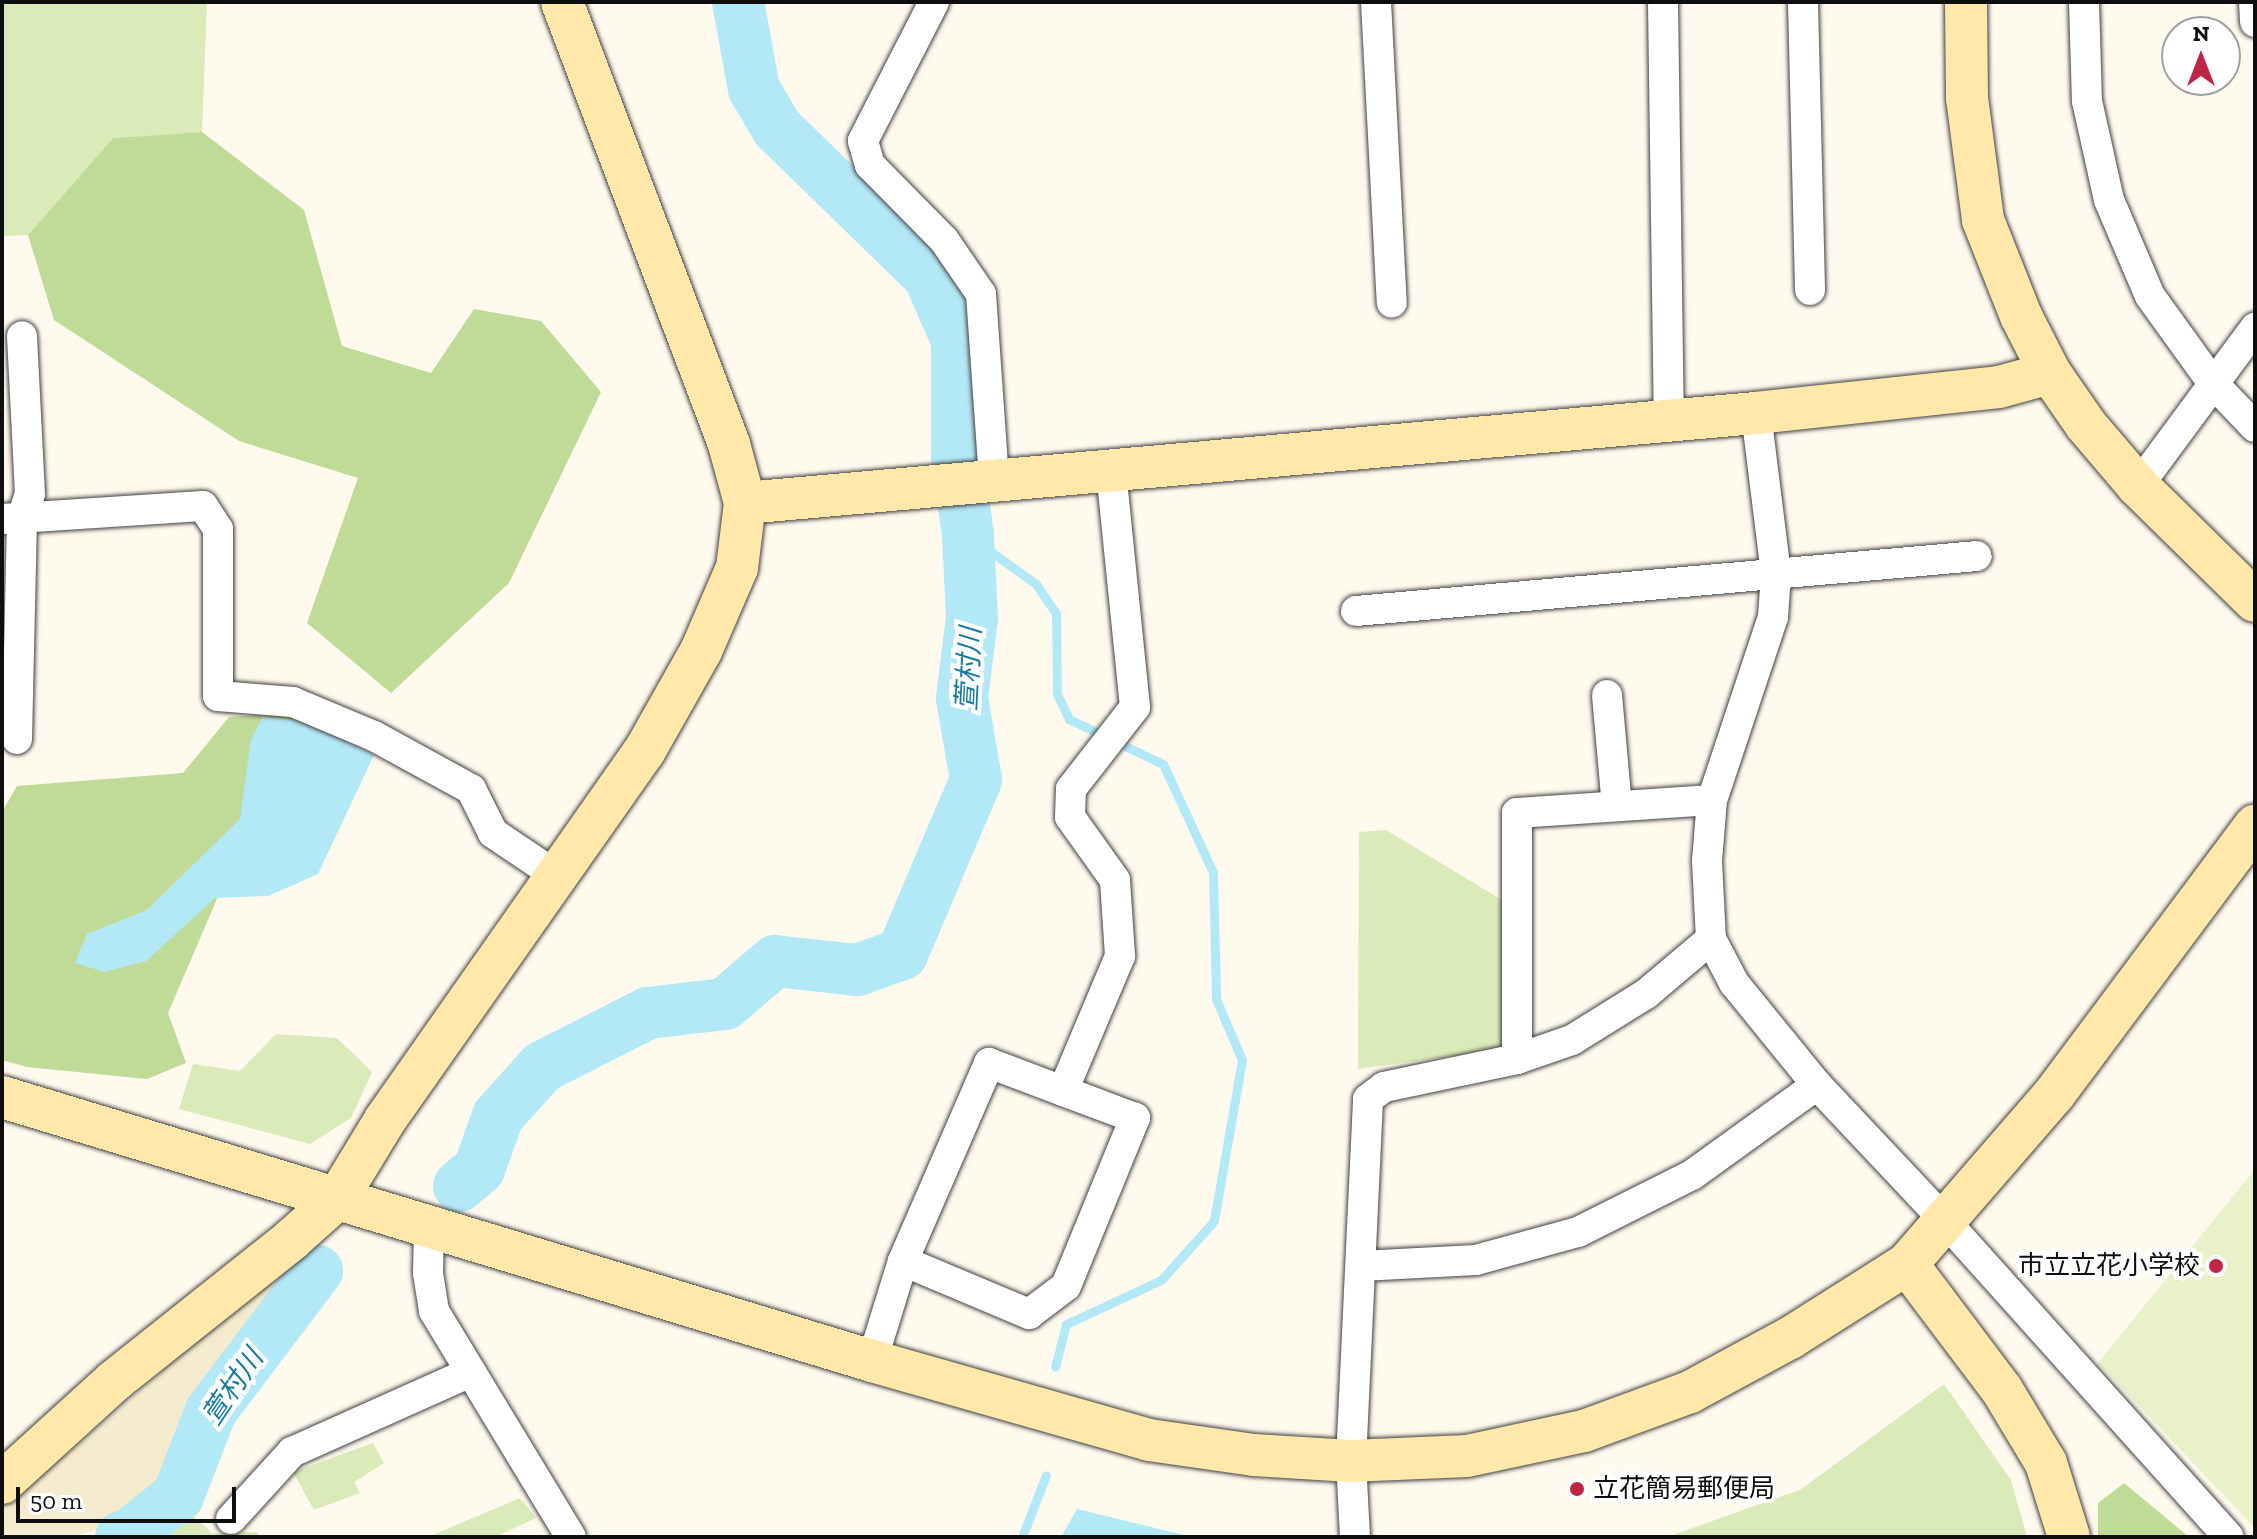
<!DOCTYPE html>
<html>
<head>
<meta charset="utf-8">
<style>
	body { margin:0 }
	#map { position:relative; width:2257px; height:1539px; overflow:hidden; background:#fff9ee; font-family:"Zilla Slab","Noto Sans JP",serif }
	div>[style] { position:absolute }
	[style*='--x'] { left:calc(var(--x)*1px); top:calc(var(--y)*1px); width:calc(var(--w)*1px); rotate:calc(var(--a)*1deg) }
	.farmland>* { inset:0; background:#f5ebce }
	.green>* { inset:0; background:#daeab8 }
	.forest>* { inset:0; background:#c0da97 }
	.pitch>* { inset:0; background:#e9f1ca }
	.water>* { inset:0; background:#b3e8f6 }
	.stream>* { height:9px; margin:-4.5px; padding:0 4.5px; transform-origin:4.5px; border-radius:4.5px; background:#b3e8f6 }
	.river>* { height:52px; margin:-26px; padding:0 26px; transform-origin:26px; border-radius:26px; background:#b3e8f6 }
	.roads { filter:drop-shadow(0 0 2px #414141) drop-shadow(0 0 2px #414141) }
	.street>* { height:30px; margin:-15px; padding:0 15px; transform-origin:15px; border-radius:15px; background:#fff }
	.secondary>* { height:42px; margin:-21px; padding:0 21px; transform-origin:21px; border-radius:21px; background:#ffe8a9 }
	.dots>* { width:22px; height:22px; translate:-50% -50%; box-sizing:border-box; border:4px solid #fff; border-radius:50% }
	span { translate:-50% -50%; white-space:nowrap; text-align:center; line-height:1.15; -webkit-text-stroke:8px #fff; paint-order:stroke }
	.poi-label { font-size:26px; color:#0e0e0e }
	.right { translate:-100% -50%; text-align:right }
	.left { translate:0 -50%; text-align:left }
	.water-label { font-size:28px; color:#167aa0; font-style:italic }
	.frame { position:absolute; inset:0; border:4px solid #0e0e0e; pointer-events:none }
	.north { position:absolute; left:2161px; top:16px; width:80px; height:80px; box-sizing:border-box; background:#fff; border:2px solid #9f9f9f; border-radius:50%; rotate:0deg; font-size:22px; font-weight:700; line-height:32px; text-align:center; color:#0e0e0e }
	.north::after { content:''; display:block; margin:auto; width:28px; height:36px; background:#bf2545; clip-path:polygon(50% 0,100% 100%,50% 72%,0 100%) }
	.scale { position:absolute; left:16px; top:1487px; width:220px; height:36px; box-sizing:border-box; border:4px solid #0e0e0e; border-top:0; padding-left:10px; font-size:24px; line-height:28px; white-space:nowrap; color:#0e0e0e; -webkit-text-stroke:6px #fff; paint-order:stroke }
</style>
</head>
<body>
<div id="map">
	<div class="farmland">
		<div style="clip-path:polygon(276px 1271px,283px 1285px,204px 1409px,172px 1489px,129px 1521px,71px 1537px,2px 1537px,2px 1504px,72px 1450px)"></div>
	</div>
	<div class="green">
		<div style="clip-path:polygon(2px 2px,207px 2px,202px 132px,113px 138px,28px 235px,2px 236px)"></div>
		<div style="clip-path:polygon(1386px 830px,1502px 900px,1503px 1049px,1358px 1069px,1359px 832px)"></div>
		<div style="clip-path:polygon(276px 1034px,337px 1038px,372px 1072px,351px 1118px,310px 1144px,179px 1109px,193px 1064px,240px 1071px)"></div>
		<div style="clip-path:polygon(1944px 1384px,2011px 1480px,2027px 1537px,1667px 1537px,1800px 1490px)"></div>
		<div style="clip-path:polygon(373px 1443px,384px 1463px,354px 1482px,360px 1493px,314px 1510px,293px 1472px)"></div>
		<div style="clip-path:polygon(520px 1498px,536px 1518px,495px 1537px,428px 1537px)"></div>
		<div style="clip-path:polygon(179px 1504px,212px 1533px,257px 1532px,260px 1537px,143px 1537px)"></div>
	</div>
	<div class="forest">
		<div style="clip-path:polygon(202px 132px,304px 210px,342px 346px,431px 373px,474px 309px,541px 321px,601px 392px,509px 583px,391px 693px,307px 623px,358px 478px,239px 441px,54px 320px,28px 235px,113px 138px)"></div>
		<div style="clip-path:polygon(297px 712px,168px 1013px,186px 1063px,147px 1079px,27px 1067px,2px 1060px,2px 812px,17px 786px,183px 773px,229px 717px)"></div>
		<div style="clip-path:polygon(2124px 1483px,2189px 1537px,2098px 1537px,2098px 1503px)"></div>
	</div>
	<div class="pitch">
		<div style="clip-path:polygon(2255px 1169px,2255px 1528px,2098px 1363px)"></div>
	</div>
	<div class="water">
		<div style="clip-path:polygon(263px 717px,310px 722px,374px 755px,318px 874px,268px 896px,215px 898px,146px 961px,105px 972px,75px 963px,87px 934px,147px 910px,240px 819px,251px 739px)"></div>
		<div style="clip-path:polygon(1077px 1509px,1192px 1537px,1061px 1537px)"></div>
	</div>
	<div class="stream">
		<div style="--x:968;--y:535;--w:84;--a:35.8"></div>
		<div style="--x:1036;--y:584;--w:36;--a:56"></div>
		<div style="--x:1056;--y:614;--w:80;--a:89.3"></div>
		<div style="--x:1057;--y:694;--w:28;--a:64"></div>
		<div style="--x:1069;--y:719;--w:104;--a:25.6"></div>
		<div style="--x:1163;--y:764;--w:119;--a:65.2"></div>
		<div style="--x:1213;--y:872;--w:127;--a:88.6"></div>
		<div style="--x:1216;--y:999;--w:66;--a:66.9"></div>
		<div style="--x:1242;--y:1060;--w:163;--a:99.9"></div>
		<div style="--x:1214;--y:1221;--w:79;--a:131.9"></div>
		<div style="--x:1161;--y:1280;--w:105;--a:155.1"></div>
		<div style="--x:1066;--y:1324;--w:44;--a:104.3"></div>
		<div style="--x:1022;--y:1537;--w:66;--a:-68.8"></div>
	</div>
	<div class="river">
		<div style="--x:459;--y:1186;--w:26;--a:-40"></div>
		<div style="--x:479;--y:1169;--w:56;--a:-70.3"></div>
		<div style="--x:498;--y:1116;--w:66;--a:-48.1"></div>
		<div style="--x:542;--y:1067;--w:119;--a:-27"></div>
		<div style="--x:648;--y:1013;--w:78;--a:-6.7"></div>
		<div style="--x:725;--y:1004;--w:66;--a:-40.7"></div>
		<div style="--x:775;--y:961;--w:82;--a:6.3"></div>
		<div style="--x:857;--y:970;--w:48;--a:-19.6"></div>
		<div style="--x:902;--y:954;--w:189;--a:-67"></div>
		<div style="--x:976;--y:780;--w:83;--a:-99.7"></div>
		<div style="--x:962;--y:698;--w:81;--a:-82.9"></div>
		<div style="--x:972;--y:618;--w:83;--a:-92.8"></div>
		<div style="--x:968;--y:535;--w:80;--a:-97.9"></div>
		<div style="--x:957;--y:456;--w:116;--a:-90"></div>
		<div style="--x:957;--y:340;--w:70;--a:-113.6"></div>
		<div style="--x:929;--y:276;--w:212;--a:-135.8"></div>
		<div style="--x:777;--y:128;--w:45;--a:-120.5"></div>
		<div style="--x:754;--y:89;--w:88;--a:-100.4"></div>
		<div style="--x:121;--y:1537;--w:8;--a:-14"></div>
		<div style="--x:129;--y:1535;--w:63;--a:-38.5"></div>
		<div style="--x:178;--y:1496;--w:91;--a:-68.8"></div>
		<div style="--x:211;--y:1411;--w:176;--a:-52.9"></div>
	</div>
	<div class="roads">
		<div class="street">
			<div style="--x:934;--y:2;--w:156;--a:117.1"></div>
			<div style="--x:863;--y:141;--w:25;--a:74"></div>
			<div style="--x:870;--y:165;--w:105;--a:45.4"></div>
			<div style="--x:944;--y:240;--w:65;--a:55.6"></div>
			<div style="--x:981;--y:294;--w:185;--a:86"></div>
			<div style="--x:1376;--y:2;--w:301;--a:87"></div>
			<div style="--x:1663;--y:2;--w:418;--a:89.2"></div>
			<div style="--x:1803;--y:2;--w:288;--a:88.6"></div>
			<div style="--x:2084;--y:2;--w:99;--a:88.3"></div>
			<div style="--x:2087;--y:101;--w:101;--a:77.5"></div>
			<div style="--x:2109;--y:200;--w:104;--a:66.9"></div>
			<div style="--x:2150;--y:296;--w:106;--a:54.2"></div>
			<div style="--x:2212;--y:382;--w:62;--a:46.3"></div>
			<div style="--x:2254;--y:2;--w:20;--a:87"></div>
			<div style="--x:1756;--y:413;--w:162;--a:82.9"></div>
			<div style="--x:1776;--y:574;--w:43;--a:94"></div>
			<div style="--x:1773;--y:617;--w:193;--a:108.4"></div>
			<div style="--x:1712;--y:800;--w:61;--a:94.7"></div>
			<div style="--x:1707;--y:861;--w:78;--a:87.1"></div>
			<div style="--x:1711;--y:939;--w:50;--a:62.4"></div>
			<div style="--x:1734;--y:983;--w:132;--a:50.9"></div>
			<div style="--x:1817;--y:1085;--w:188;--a:46.7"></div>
			<div style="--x:1946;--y:1222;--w:423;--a:48.1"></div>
			<div style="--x:2138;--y:486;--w:197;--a:-53.5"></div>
			<div style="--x:2;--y:519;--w:201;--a:-3.7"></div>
			<div style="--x:203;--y:506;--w:27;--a:57"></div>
			<div style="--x:218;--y:529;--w:167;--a:90"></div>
			<div style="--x:218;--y:696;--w:75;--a:4.6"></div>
			<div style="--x:293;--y:702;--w:88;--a:22.8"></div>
			<div style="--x:374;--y:736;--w:111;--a:28.7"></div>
			<div style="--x:471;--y:789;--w:49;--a:63.4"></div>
			<div style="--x:493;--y:833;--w:77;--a:33.9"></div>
			<div style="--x:1356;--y:611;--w:623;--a:-5.06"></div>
			<div style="--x:1607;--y:695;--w:111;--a:84.9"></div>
			<div style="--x:17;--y:739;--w:221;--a:-88.7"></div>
			<div style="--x:22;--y:518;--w:25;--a:-72"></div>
			<div style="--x:30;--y:494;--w:158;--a:-92.9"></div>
			<div style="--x:1517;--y:1059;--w:246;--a:-90"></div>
			<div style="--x:1517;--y:813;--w:195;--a:-3.8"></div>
			<div style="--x:429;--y:1229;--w:44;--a:91.3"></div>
			<div style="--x:428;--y:1273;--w:38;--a:81"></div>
			<div style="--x:434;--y:1311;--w:264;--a:58.8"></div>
			<div style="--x:903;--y:1261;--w:137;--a:22.8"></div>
			<div style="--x:1029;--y:1314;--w:46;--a:-37.1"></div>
			<div style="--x:1066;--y:1286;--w:182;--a:-67.7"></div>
			<div style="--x:1135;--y:1118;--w:77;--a:-159.4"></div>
			<div style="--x:1361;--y:1266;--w:115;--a:-3"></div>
			<div style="--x:1476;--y:1260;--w:106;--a:-15.4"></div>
			<div style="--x:1578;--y:1232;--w:127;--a:-26.6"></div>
			<div style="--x:1692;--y:1175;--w:154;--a:-35.8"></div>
			<div style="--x:872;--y:1361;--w:105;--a:-72.8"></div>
			<div style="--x:903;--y:1261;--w:216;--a:-66.5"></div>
			<div style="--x:989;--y:1063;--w:79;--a:20.7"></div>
			<div style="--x:1063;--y:1091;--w:147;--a:-67.1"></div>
			<div style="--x:1120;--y:956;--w:76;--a:-93.8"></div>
			<div style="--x:1115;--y:880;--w:77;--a:-125.5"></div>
			<div style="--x:1070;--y:817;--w:28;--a:-88"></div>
			<div style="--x:1071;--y:789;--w:104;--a:-52"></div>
			<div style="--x:1135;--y:707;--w:239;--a:-95.8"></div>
			<div style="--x:231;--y:1519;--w:91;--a:-47.7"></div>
			<div style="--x:292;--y:1452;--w:196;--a:-24.1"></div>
			<div style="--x:1355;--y:1537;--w:76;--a:-93"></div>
			<div style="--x:1351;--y:1461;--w:362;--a:-87.3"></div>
			<div style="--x:1368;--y:1099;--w:20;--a:-37"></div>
			<div style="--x:1384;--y:1087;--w:136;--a:-11.9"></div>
			<div style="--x:1517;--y:1059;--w:58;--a:-19.1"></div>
			<div style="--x:1572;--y:1040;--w:87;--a:-31.9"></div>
			<div style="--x:1646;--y:994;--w:85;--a:-40.2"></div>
		</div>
		<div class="secondary">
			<div style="--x:1966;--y:2;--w:96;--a:89.4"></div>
			<div style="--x:1967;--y:98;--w:123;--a:82.5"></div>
			<div style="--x:1983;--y:220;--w:103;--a:68.4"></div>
			<div style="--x:2021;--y:316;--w:64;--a:63"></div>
			<div style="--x:2050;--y:373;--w:63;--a:55.3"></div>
			<div style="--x:2086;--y:425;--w:80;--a:49.6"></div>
			<div style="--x:2138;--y:486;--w:164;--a:44.5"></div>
			<div style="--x:745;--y:503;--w:1015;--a:-5.09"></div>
			<div style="--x:1756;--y:413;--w:244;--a:-6.1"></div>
			<div style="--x:1999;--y:387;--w:53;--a:-15.4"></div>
			<div style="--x:2;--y:1097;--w:909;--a:16.88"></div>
			<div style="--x:872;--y:1361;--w:288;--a:15.9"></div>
			<div style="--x:1149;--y:1440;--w:106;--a:8.1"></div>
			<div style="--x:1254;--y:1455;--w:97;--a:3.5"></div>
			<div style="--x:1351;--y:1461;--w:116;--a:-2.5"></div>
			<div style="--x:1467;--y:1456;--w:120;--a:-12.1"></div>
			<div style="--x:1584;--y:1431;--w:113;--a:-20.2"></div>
			<div style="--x:1690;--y:1392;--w:114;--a:-28.4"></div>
			<div style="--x:1790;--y:1338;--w:138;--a:-32.3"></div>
			<div style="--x:1907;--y:1264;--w:226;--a:-49.1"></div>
			<div style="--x:2055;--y:1093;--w:334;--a:-53.2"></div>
			<div style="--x:1907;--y:1264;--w:158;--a:53"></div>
			<div style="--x:2002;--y:1390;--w:85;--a:58.9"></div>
			<div style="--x:2046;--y:1463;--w:77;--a:72.7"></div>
			<div style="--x:2;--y:1483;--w:151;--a:-42.3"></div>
			<div style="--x:114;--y:1381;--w:226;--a:-38.5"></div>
			<div style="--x:291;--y:1240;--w:62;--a:-41.7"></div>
			<div style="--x:337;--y:1199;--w:92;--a:-58.7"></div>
			<div style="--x:385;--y:1120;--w:450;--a:-54.9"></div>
			<div style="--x:644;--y:752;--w:116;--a:-60.6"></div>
			<div style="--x:701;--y:651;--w:90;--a:-66.6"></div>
			<div style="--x:737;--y:568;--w:65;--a:-83"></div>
			<div style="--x:745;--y:503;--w:61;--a:-105.2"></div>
			<div style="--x:729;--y:444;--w:472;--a:-110.7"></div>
		</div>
	</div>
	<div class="dots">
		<div style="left:2216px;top:1266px;background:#bf2545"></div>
		<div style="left:1577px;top:1489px;background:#bf2545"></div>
	</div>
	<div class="poi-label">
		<span class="right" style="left:2200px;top:1266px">市立立花小学校</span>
		<span class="left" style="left:1593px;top:1489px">立花簡易郵便局</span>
	</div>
	<div class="water-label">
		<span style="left:969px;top:669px;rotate:-87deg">萱村川</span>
		<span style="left:233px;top:1387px;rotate:-56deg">萱村川</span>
	</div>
	<div class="frame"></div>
	<div class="north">N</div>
	<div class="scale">50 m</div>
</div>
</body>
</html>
